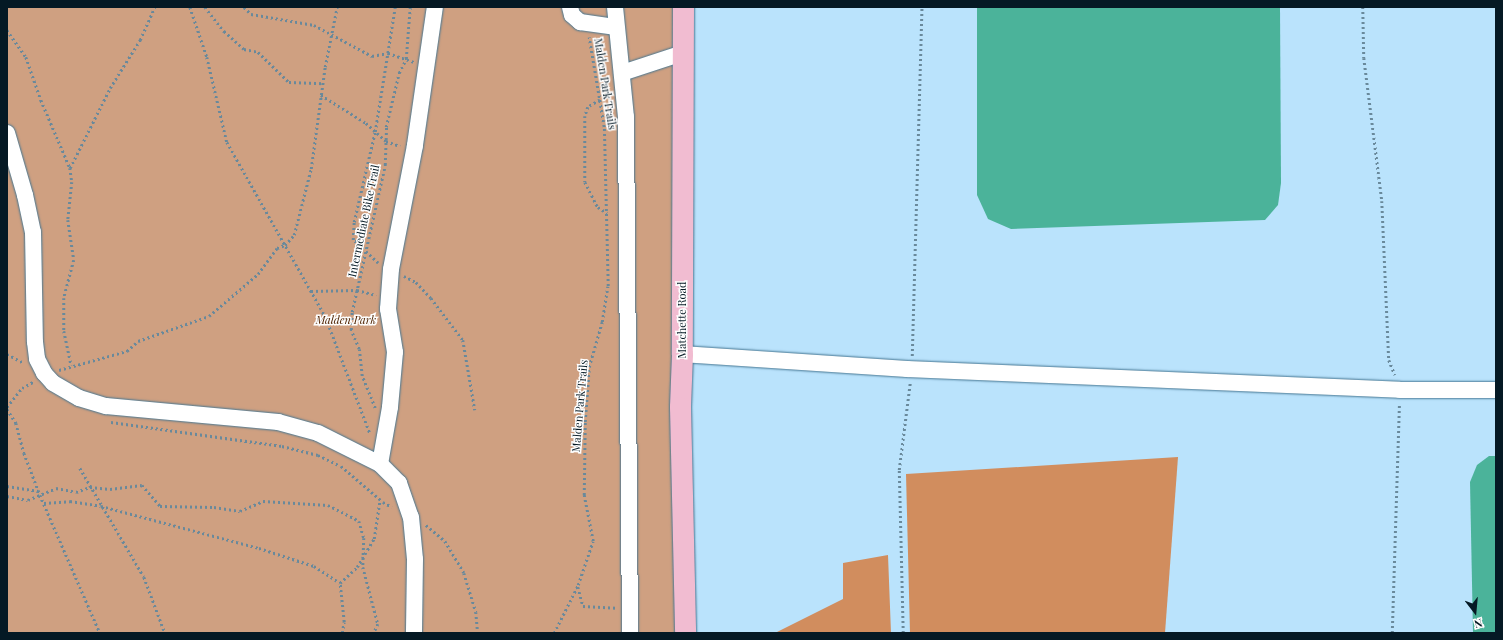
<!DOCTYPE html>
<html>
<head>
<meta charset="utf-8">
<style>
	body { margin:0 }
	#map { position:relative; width:1503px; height:640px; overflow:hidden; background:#bae3fc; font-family:"Playfair Display",serif }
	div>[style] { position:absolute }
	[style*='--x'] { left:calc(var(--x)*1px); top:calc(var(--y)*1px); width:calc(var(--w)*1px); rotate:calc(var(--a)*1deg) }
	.green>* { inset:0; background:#cfa081; transform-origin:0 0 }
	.forest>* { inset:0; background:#d18d5e }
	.water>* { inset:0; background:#4bb39a }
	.path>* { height:2.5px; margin-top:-1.25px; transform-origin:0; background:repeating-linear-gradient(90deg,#69899b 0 2px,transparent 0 5px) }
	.roads { filter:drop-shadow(0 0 1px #457692) drop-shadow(0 0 1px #457692) }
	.minor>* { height:16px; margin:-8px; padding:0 8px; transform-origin:8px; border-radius:8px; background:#fff }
	.major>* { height:21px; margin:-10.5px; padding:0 10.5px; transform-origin:10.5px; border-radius:10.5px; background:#f1bcd1 }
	span { translate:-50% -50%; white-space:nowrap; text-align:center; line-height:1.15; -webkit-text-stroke:3px #fefefe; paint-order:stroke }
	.street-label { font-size:11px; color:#051924 }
	.park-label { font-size:11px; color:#4f2300; font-style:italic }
	.frame { position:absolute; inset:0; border:8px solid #051924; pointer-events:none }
	.north { position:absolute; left:1455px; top:592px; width:40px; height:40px; -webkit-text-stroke:3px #fefefe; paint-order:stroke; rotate:164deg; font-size:11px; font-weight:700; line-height:16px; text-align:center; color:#051924 }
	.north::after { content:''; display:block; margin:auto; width:14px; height:18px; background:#051924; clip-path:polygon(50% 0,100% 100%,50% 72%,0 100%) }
</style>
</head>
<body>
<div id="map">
	<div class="green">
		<div style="left:7px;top:7px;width:678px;height:626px"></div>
	</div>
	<div class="forest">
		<div style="clip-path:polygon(1178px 457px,1165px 633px,910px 633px,906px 474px)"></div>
		<div style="clip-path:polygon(888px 555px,891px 633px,775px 633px,843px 599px,843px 563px)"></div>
	</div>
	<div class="water">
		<div style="clip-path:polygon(977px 7px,1280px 7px,1281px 183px,1278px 205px,1265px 220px,1011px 229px,988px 219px,977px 195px)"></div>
		<div style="clip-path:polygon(1489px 456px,1496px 456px,1496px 633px,1473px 633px,1470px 482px,1477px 465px)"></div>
	</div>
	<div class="path">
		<div style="--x:190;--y:7;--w:53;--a:71.2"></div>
		<div style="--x:207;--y:57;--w:87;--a:76.8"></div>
		<div style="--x:227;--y:142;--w:202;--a:60.6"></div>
		<div style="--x:326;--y:318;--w:123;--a:69.1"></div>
		<div style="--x:205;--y:7;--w:31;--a:52"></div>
		<div style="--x:224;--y:31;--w:27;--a:42"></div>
		<div style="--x:244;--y:49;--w:14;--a:12"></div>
		<div style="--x:258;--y:52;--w:43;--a:44.1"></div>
		<div style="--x:289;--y:82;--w:34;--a:2"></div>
		<div style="--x:244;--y:7;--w:10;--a:45"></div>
		<div style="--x:251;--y:14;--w:64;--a:9.9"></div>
		<div style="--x:314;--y:25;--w:66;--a:28.1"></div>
		<div style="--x:372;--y:56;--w:16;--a:-11"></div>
		<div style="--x:388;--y:53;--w:28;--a:19"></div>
		<div style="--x:1363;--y:7;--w:51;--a:88.9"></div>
		<div style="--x:1364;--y:58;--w:144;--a:82.8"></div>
		<div style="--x:1382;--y:201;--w:159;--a:87.5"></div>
		<div style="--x:1389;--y:360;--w:16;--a:68"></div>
		<div style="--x:7;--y:30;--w:33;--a:55"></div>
		<div style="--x:26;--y:57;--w:46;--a:70.8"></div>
		<div style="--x:41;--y:100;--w:74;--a:66.9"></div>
		<div style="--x:70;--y:168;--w:14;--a:82"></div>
		<div style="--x:72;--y:182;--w:38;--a:96"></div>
		<div style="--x:68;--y:220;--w:40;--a:81.5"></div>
		<div style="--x:74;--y:260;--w:39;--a:105"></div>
		<div style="--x:64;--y:298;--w:33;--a:90"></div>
		<div style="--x:64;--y:331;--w:35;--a:78"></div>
		<div style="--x:321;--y:95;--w:53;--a:31.9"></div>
		<div style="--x:366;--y:123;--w:27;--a:42"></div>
		<div style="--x:386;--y:141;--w:15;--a:20"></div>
		<div style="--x:600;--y:100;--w:14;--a:150"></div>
		<div style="--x:588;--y:107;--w:9;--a:108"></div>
		<div style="--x:585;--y:116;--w:66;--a:90"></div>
		<div style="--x:585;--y:182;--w:28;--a:63"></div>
		<div style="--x:598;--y:207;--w:11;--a:34"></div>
		<div style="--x:70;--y:168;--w:89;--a:-63.4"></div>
		<div style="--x:110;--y:88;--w:57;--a:-58"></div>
		<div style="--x:140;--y:40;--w:36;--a:-66"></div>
		<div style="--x:378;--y:263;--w:34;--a:-137"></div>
		<div style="--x:353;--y:240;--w:18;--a:-87"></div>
		<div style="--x:354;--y:222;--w:92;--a:-76.9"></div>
		<div style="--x:375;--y:132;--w:127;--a:-80.9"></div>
		<div style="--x:404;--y:276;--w:13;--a:27"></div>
		<div style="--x:416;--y:282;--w:22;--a:47"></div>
		<div style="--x:431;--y:298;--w:53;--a:52.7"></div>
		<div style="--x:463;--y:340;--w:71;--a:80.3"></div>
		<div style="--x:311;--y:291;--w:46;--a:-1.2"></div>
		<div style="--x:357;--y:290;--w:20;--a:15"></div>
		<div style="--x:7;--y:354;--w:19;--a:28"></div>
		<div style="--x:912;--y:356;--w:349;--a:-88.4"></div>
		<div style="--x:59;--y:370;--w:71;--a:-15.6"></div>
		<div style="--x:127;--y:351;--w:15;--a:-42"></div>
		<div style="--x:138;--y:341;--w:75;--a:-19.4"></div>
		<div style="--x:209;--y:316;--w:65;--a:-40.6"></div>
		<div style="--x:258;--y:274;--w:32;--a:-54"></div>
		<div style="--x:277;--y:248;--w:9;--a:-21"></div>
		<div style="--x:285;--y:245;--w:13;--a:-48"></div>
		<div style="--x:294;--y:235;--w:68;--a:-75.6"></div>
		<div style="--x:311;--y:169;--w:103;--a:-82.2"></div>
		<div style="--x:325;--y:67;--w:61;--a:-78.7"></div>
		<div style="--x:7;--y:407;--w:24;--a:-52"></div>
		<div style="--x:22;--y:388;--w:13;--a:-29"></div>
		<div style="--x:375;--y:408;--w:35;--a:-112"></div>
		<div style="--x:362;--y:376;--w:27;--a:-96"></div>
		<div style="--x:359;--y:349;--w:21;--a:-113"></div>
		<div style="--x:351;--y:330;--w:18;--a:-87"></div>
		<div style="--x:352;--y:312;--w:151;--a:-77.3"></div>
		<div style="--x:385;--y:165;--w:38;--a:-88"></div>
		<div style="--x:386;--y:127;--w:56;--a:-76.5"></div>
		<div style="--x:399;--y:73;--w:16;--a:-63"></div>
		<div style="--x:406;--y:59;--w:52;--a:-85.6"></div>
		<div style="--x:7;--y:409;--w:17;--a:57"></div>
		<div style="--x:16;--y:423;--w:31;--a:75"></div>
		<div style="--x:24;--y:453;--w:45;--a:69.1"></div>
		<div style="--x:40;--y:495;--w:150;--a:66.5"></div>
		<div style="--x:111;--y:422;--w:173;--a:8"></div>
		<div style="--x:282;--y:446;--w:37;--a:14"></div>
		<div style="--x:318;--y:455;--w:25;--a:26"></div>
		<div style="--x:341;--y:466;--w:55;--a:40.6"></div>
		<div style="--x:383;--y:502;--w:10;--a:29"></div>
		<div style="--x:80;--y:468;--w:126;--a:59.6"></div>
		<div style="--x:144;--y:577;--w:60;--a:69.4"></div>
		<div style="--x:7;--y:486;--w:32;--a:9"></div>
		<div style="--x:7;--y:496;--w:21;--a:11"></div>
		<div style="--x:28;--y:500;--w:30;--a:-23"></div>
		<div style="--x:56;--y:488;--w:20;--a:11"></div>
		<div style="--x:76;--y:492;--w:15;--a:-20"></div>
		<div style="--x:90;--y:487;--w:20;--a:6"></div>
		<div style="--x:110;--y:489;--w:32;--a:-7"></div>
		<div style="--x:142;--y:485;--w:28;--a:49"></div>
		<div style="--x:160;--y:506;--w:54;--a:1.1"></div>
		<div style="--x:214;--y:507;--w:26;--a:9"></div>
		<div style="--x:240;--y:511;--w:25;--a:-23"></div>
		<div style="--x:263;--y:501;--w:65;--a:3.5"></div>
		<div style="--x:328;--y:505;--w:35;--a:27"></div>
		<div style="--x:359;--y:521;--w:18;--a:74"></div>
		<div style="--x:364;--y:538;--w:29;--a:92"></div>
		<div style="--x:363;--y:567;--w:59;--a:75.3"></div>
		<div style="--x:378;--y:624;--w:10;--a:114"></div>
		<div style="--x:44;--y:503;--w:26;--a:-4"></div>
		<div style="--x:70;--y:501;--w:31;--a:9"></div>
		<div style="--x:101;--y:506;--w:163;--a:14.9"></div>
		<div style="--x:259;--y:548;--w:58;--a:18.1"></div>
		<div style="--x:314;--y:566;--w:31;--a:33"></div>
		<div style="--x:426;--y:525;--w:25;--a:40"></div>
		<div style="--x:445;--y:541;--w:37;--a:59"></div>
		<div style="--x:464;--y:573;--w:41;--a:72.9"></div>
		<div style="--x:476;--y:612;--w:21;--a:85"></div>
		<div style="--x:578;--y:587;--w:20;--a:75"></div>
		<div style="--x:583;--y:606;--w:33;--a:3"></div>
		<div style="--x:342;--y:633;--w:11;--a:-80"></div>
		<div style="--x:344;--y:622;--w:39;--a:-96"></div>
		<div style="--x:340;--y:583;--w:23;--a:-43"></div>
		<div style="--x:357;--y:567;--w:33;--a:-59"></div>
		<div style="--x:374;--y:539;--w:40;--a:-81.5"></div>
		<div style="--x:554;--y:633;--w:54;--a:-63.4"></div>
		<div style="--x:578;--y:585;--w:46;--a:-71.2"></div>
		<div style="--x:593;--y:541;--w:47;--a:-101.1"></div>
		<div style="--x:584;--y:495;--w:73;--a:-89.2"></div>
		<div style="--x:585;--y:422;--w:55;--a:-85.8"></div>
		<div style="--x:589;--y:367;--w:47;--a:-73.9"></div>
		<div style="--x:602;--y:322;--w:36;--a:-81"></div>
		<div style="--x:608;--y:286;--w:159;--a:-91.4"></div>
		<div style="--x:604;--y:127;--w:91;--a:-99.5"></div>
		<div style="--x:903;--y:633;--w:163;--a:-91.4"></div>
		<div style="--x:899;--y:470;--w:88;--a:-82.8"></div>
		<div style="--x:1392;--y:633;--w:229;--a:-88.2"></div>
	</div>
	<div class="roads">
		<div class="minor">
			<div style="--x:570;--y:7;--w:8;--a:76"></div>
			<div style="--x:572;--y:15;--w:11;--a:41"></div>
			<div style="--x:580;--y:22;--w:35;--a:8"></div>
			<div style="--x:615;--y:7;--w:111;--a:84.3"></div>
			<div style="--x:626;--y:117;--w:516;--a:89.56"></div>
			<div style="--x:622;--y:73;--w:64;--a:-18.2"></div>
			<div style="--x:7;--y:133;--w:65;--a:73.8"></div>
			<div style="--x:25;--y:195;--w:38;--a:78"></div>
			<div style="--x:33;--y:232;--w:110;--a:89"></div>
			<div style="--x:35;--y:342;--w:17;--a:83"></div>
			<div style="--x:37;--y:359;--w:16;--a:63"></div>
			<div style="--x:44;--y:373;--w:13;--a:48"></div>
			<div style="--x:53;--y:383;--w:30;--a:30"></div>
			<div style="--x:79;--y:398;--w:28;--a:17"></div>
			<div style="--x:106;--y:406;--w:173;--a:5.3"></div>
			<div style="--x:278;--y:422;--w:41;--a:15.4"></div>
			<div style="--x:318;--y:433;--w:69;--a:26.6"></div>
			<div style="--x:380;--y:464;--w:27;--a:45"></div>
			<div style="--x:399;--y:483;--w:36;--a:71"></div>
			<div style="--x:411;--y:517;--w:42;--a:84.6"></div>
			<div style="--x:415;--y:559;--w:74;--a:90.8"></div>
			<div style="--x:682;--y:354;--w:225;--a:3.8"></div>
			<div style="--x:907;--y:369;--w:493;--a:2.4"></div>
			<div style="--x:1400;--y:390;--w:96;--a:0"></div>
			<div style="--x:380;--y:464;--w:58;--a:-80"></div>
			<div style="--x:390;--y:407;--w:55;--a:-84.8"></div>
			<div style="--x:395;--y:352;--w:44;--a:-99.2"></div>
			<div style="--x:388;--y:309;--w:40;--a:-85.7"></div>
			<div style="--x:391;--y:269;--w:126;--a:-79"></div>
			<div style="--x:415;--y:145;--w:139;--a:-81.8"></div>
		</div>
		<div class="major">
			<div style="--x:683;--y:7;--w:347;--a:90.2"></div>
			<div style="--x:682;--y:354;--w:53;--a:92.2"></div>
			<div style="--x:680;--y:407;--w:226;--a:88.7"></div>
		</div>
	</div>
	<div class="street-label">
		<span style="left:605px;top:84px;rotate:81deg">Malden Park Trails</span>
		<span style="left:364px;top:221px;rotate:-78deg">Intermediate Bike Trail</span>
		<span style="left:682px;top:320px;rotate:-90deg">Matchette Road</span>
		<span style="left:580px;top:406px;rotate:-85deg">Malden Park Trails</span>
	</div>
	<div class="park-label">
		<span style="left:346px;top:320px">Malden Park</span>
	</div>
	<div class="frame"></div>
	<div class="north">N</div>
</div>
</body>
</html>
